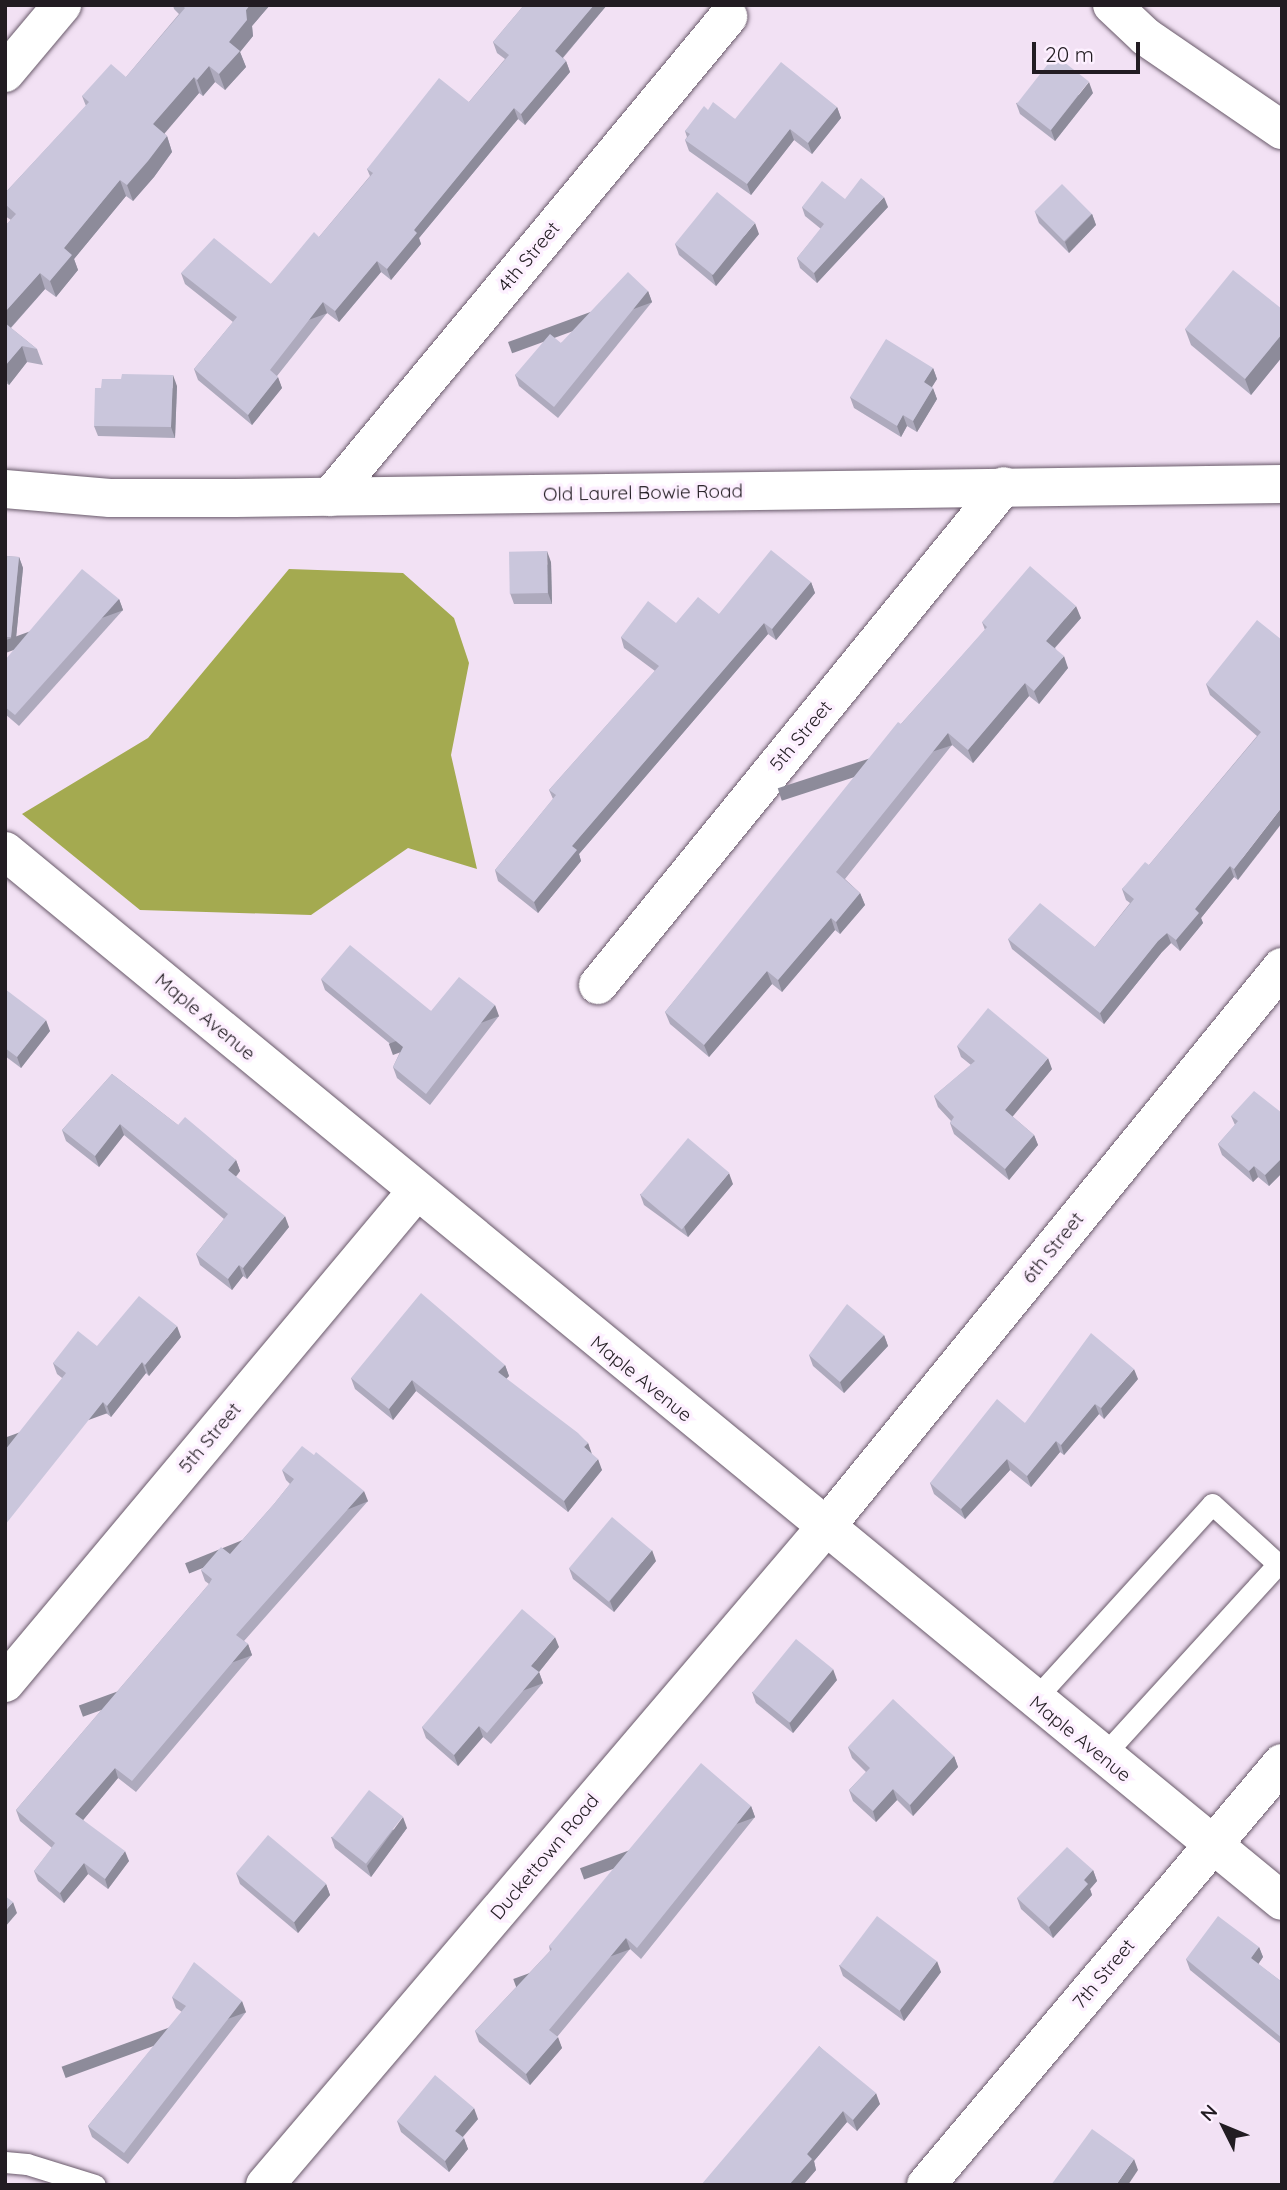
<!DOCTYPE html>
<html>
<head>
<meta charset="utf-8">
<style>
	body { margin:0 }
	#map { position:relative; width:1287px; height:2190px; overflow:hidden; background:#f2e1f4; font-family:Quicksand,sans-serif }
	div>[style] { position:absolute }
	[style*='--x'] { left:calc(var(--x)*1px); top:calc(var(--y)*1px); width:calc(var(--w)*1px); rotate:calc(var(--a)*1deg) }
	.forest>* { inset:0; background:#a4aa50 }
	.roads { filter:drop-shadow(0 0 2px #695a6a) drop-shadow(0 0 2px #695a6a) }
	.service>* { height:21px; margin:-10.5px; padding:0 10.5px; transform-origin:10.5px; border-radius:10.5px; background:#fff }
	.minor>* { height:38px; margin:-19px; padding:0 19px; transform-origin:19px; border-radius:19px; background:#fff }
	.tertiary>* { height:38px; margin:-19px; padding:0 19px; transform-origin:19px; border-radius:19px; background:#fff }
	.wall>* { inset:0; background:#aeaabd }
	.shaded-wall>* { inset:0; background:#8d8b9a; transform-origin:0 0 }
	.building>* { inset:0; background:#cac6dc; transform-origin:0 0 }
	span { translate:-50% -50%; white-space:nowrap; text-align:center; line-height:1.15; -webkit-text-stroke:7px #fdf0ff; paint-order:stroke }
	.street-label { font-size:19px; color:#221c22 }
	.frame { position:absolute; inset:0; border:7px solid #221c22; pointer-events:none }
	.north { position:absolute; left:1189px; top:2092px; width:70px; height:70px; -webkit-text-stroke:5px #fdf0ff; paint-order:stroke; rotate:313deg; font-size:19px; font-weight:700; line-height:28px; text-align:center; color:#221c22 }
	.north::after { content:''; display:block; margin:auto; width:24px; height:32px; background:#221c22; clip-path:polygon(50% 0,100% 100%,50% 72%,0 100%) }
	.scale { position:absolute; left:1032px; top:42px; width:108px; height:32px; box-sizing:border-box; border:4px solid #221c22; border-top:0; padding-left:9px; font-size:21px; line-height:24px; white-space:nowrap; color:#221c22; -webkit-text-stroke:5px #fdf0ff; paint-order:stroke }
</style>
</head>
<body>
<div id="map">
	<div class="forest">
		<div style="clip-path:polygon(289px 569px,403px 573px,454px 618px,469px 663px,451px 755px,477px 869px,408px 848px,311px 915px,140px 910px,22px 814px,148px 738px)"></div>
	</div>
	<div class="roads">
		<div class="service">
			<div style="--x:1033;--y:1701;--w:266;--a:-47.7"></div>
			<div style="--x:1212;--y:1504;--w:89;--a:42.3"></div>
			<div style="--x:1278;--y:1564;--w:261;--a:132.4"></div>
			<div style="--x:5;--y:2162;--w:22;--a:5"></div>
			<div style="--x:27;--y:2164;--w:71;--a:17.2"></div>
		</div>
		<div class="minor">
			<div style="--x:1112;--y:5;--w:47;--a:43.3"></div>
			<div style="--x:1146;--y:37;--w:165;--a:34.4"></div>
			<div style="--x:5;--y:73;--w:89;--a:-50"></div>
			<div style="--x:330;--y:497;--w:624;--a:-50.34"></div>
			<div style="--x:5;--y:851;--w:1653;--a:39.43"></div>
			<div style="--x:598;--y:985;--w:643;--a:-50.87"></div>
			<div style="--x:5;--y:1683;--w:639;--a:-50.08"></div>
			<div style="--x:926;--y:2185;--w:552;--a:-49.85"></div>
		</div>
		<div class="tertiary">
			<div style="--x:5;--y:489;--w:105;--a:4.9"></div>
			<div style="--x:110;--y:498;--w:125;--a:0"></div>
			<div style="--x:235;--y:498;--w:1047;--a:-0.77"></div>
			<div style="--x:265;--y:2185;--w:862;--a:-49.56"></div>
			<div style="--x:824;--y:1529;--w:725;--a:-50.82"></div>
		</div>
	</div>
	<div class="wall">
		<div style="clip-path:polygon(173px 5px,270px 5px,252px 26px,253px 36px,240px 52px,246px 67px,225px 90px,215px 82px,203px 96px,199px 93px,164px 133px,167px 136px,172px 152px,154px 177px,133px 201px,126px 196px,74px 259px,78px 270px,56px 297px,45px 289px,11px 328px,37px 349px,43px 365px,27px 362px,9px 385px,5px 382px,5px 226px,11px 220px,5px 216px,5px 193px,86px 106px,82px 96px,126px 77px,179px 14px,174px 9px)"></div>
		<div style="clip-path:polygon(524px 5px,607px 5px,563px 58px,566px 61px,570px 72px,525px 125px,518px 119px,419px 238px,421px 244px,391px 280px,381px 272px,339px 322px,327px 313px,277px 376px,282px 388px,252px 425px,198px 380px,194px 369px,233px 322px,185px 284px,181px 273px,271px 284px,319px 237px,370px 176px,367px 169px,469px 102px,505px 59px,497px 53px,493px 42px)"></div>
		<div style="clip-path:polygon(1093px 93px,1055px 141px,1020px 114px,1016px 103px)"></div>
		<div style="clip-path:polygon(837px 107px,841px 118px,812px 154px,794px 140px,751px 195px,689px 151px,685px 140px,687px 137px,685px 131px,708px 110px,735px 119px)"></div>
		<div style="clip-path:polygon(845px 199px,888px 207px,817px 283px,800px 268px,797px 258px,821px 229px,805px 216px,802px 207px)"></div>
		<div style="clip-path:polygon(1035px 212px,1092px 214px,1096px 225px,1069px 253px,1039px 223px)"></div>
		<div style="clip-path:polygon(759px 234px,716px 286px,679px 255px,675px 244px)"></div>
		<div style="clip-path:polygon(648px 291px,652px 302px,558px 418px,519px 386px,515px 375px,561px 343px)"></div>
		<div style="clip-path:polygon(1282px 309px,1282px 357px,1251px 395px,1191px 345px,1185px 329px)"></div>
		<div style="clip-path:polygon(933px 368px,937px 379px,932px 387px,937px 399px,917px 432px,907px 426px,901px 437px,854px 408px,850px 397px)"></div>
		<div style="clip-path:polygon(177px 386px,175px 438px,98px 436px,94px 426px)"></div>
		<div style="clip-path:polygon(5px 556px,19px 557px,23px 568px,15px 648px,5px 647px)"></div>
		<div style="clip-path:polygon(551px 562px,552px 604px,514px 604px,510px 593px)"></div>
		<div style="clip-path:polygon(811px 582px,815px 593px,776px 640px,768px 634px,579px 854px,581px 861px,538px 913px,498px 881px,495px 870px,553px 799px,549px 790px,655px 671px,624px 648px,621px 637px,719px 614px)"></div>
		<div style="clip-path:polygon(119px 599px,123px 610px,19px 726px,5px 714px,5px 660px)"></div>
		<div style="clip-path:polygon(1081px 618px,1055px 648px,1068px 668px,1039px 704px,1029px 696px,973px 763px,952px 745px,845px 879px,860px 893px,865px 905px,840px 934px,835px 930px,782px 992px,772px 984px,709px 1057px,670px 1024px,665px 1012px,901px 724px,985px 630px,982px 622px)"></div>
		<div style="clip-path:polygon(1282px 640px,1238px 880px,1234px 877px,1201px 918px,1203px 923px,1180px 951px,1171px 943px,1162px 952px,1104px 1024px,1012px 949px,1008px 939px,1095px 947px,1130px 903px,1126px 900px,1122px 889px,1149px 865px,1257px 736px,1210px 695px,1206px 684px)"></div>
		<div style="clip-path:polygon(321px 979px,431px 1011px,499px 1016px,430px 1105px,397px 1078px,393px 1067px,400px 1052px,325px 990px)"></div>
		<div style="clip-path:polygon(5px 989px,50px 1031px,21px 1068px,5px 1056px)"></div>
		<div style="clip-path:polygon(957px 1046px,1052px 1069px,1012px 1116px,1034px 1135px,1038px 1145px,1009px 1180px,954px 1134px,950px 1123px,951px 1121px,938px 1107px,934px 1096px,971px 1065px,961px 1057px)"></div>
		<div style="clip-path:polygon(112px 1074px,178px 1125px,236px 1160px,240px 1171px,236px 1177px,289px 1227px,247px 1279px,243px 1276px,232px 1290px,200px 1265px,196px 1254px,224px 1219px,124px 1135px,99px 1167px,66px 1141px,62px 1130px)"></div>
		<div style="clip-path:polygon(1282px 1113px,1282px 1173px,1269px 1186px,1258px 1177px,1253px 1182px,1222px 1155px,1218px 1144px,1235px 1125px,1231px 1116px)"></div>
		<div style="clip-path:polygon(733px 1184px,688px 1237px,644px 1205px,640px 1194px)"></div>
		<div style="clip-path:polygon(884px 1335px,888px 1346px,844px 1393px,813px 1366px,809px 1355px)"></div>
		<div style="clip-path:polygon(181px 1337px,149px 1376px,146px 1373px,111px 1417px,57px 1374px,53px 1363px,97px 1346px)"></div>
		<div style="clip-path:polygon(505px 1365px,509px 1376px,506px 1379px,588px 1443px,591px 1453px,602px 1470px,568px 1512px,416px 1391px,393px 1420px,355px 1389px,351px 1378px)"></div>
		<div style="clip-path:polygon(1138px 1379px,1104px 1419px,1099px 1414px,1064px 1455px,1060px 1452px,1031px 1487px,1010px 1470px,965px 1519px,934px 1494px,930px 1483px,1025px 1423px)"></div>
		<div style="clip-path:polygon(282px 1470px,368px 1501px,244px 1641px,248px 1644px,252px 1655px,136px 1792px,118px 1778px,83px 1820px,129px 1861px,108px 1889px,88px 1874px,64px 1903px,38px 1881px,34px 1871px,52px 1848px,20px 1821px,16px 1810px,209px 1584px,205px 1581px,201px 1570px,230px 1554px,274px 1504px,290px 1484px,286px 1480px)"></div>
		<div style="clip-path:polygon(656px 1561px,614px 1612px,573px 1579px,569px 1568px)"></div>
		<div style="clip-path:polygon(559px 1647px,539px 1672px,543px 1683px,491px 1744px,483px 1737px,458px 1766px,426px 1738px,422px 1727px)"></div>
		<div style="clip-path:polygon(837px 1680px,793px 1733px,756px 1703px,752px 1692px)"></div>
		<div style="clip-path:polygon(848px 1747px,954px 1756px,958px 1767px,913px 1816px,897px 1800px,876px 1822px,853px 1801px,849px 1790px,866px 1772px,852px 1758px)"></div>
		<div style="clip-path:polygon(751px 1806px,755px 1817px,641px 1959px,630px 1949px,557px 2037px,562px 2048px,530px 2085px,479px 2042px,475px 2031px,550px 1951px,549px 1946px)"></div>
		<div style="clip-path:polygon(407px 1828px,371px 1877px,335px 1848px,331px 1837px)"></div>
		<div style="clip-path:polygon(1093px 1870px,1097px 1881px,1090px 1889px,1092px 1895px,1053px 1938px,1021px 1909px,1017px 1898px)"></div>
		<div style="clip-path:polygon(236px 1873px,326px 1884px,330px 1895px,298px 1933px,240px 1884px)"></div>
		<div style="clip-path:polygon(1259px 1947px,1263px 1957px,1258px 1964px,1282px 1982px,1282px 2045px,1190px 1970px,1186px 1959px)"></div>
		<div style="clip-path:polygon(839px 1965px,941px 1972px,904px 2021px,843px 1976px)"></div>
		<div style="clip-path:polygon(172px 1997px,246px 2012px,128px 2164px,92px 2137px,88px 2126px,182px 2012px,176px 2008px)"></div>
		<div style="clip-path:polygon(819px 2046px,880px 2104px,857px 2131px,847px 2122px,814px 2161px,816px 2170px,803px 2185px)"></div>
		<div style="clip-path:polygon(478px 2119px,463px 2137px,468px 2149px,449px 2172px,401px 2132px,397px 2121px)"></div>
	</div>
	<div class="shaded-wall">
		<div style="clip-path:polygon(250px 5px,270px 5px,252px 26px,253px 36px,240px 52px,246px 67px,225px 90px,219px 74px,229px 42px,246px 10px)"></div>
		<div style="clip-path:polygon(594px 5px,607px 5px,559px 62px,555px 51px)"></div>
		<div style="clip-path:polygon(566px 61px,570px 72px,525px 125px,521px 114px)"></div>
		<div style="clip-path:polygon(209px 66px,215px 82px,203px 96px,197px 80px)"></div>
		<div style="clip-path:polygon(194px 77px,199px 93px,159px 140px,153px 124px)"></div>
		<div style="clip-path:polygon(1089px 82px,1093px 93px,1055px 141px,1051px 130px)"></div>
		<div style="clip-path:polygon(837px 107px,841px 118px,812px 154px,808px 143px)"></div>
		<div style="clip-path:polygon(514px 108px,518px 119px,419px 238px,421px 244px,391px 280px,387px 269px,414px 230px)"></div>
		<div style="clip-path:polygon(790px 129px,794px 140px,751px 195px,747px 184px)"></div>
		<div style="clip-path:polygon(167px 136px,172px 152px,154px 177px,133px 201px,127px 185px)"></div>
		<div style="clip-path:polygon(120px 180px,126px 196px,74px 259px,78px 270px,56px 297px,50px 281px,64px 248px)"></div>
		<div style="clip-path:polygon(884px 197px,888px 207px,817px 283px,814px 273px)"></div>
		<div style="clip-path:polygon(1092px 214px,1096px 225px,1069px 253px,1065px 242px)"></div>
		<div style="clip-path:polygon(755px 223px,759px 234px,716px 286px,712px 275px)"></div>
		<div style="clip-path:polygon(377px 261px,381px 272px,339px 322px,335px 311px)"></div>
		<div style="clip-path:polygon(40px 273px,45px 289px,5px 334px,5px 312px)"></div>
		<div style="left:648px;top:291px;width:12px;height:149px;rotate:70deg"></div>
		<div style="left:323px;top:302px;width:12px;height:86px;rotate:70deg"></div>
		<div style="clip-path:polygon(1282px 334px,1282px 357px,1251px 395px,1245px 379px)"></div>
		<div style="clip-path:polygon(22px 346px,27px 362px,9px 385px,5px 375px,5px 366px)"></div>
		<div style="clip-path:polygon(933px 368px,937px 379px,928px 393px,924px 382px)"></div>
		<div style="clip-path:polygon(173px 375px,177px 386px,175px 438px,171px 427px)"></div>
		<div style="clip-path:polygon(278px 377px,282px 388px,252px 425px,248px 415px)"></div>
		<div style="clip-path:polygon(933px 388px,937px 399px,917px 432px,913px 421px)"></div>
		<div style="clip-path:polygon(903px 415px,907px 426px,901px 437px,897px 426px)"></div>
		<div style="clip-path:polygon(547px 551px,551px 562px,552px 604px,548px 593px)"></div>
		<div style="clip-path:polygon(19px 557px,23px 568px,15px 648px,11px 637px)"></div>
		<div style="clip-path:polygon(811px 582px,815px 593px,776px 640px,772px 629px)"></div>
		<div style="left:119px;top:599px;width:12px;height:156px;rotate:70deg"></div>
		<div style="clip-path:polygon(1076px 606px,1081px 618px,1050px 653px,1046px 641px)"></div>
		<div style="clip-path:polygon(764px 623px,768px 634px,579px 854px,581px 861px,538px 913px,534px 902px,572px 846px)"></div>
		<div style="clip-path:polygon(1064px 656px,1068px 668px,1039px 704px,1034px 691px)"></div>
		<div style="clip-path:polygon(1025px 683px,1029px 696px,973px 763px,968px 750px)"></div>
		<div style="left:948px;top:733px;width:13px;height:179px;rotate:72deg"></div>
		<div style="clip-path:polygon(1282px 807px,1282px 823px,1238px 880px,1234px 869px)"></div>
		<div style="clip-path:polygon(1230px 866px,1234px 877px,1201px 918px,1203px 923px,1180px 951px,1176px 940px,1195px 909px)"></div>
		<div style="clip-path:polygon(860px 893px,865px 905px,840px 934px,836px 922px)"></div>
		<div style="clip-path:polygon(831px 918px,835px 930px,782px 992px,778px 980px)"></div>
		<div style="clip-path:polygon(1167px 933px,1171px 943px,1162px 952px,1104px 1024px,1100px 1013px,1158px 941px)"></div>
		<div style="clip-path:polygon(767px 971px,772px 984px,709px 1057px,704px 1045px)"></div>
		<div style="left:495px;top:1005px;width:12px;height:113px;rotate:70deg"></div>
		<div style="clip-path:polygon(46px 1020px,50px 1031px,21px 1068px,17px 1057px)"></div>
		<div style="clip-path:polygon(1048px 1058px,1052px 1069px,1009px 1121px,1005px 1110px)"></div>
		<div style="clip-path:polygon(120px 1124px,124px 1135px,99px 1167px,95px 1156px)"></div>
		<div style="clip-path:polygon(1034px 1135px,1038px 1145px,1009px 1180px,1005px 1169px)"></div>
		<div style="clip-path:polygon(1282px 1158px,1282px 1173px,1269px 1186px,1265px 1175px)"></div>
		<div style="clip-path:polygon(236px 1160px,240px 1171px,232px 1181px,228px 1170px)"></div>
		<div style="clip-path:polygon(1254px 1166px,1258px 1177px,1253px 1182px,1249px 1171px)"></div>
		<div style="clip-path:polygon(729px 1173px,733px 1184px,688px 1237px,684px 1226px)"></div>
		<div style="clip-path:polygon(285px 1216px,289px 1227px,247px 1279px,243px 1268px)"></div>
		<div style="clip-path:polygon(239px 1265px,243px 1276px,232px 1290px,228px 1279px)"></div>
		<div style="clip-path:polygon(177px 1326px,181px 1337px,149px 1376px,145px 1365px)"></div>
		<div style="clip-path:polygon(884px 1335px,888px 1346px,844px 1393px,840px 1382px)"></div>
		<div style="clip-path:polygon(142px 1362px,146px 1373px,111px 1417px,107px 1406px)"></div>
		<div style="clip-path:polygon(505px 1365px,509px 1376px,502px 1383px,498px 1372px)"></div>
		<div style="clip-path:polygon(1134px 1369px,1138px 1379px,1104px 1419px,1101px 1408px)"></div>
		<div style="clip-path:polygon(412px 1380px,416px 1391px,393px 1420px,389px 1409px)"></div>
		<div style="left:103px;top:1402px;width:12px;height:157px;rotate:70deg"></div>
		<div style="clip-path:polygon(1095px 1404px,1099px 1414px,1064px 1455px,1061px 1445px)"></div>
		<div style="clip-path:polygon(1056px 1441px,1060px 1452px,1031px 1487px,1027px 1476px)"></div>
		<div style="clip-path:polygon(588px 1443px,592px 1454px,584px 1447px)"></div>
		<div style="clip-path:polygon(598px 1459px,602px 1470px,568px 1512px,564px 1501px)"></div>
		<div style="clip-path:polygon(1007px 1459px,1010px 1470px,965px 1519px,961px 1509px)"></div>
		<div style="left:364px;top:1491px;width:11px;height:193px;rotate:68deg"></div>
		<div style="clip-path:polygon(652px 1550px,656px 1561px,614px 1612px,610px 1601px)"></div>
		<div style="clip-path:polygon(555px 1637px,559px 1647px,535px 1677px,531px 1666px)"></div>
		<div style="left:248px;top:1644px;width:12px;height:180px;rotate:70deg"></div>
		<div style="clip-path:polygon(833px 1669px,837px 1680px,793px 1733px,789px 1722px)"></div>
		<div style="left:539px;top:1672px;width:12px;height:80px;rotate:70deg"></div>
		<div style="clip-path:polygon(479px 1726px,483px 1737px,458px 1766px,454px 1755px)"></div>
		<div style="clip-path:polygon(954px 1756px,958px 1767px,913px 1816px,910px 1805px)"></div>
		<div style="clip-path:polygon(115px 1768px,118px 1778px,79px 1825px,75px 1814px)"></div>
		<div style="clip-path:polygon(893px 1789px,897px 1800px,876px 1822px,873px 1811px)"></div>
		<div style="left:751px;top:1806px;width:12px;height:182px;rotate:70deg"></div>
		<div style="clip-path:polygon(403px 1817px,407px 1828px,371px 1877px,367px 1866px)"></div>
		<div style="clip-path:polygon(125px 1851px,129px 1861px,108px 1889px,105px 1879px)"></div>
		<div style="clip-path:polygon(84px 1863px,88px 1874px,64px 1903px,60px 1893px)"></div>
		<div style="clip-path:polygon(1093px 1870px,1097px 1881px,1090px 1889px,1092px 1895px,1053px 1938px,1049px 1927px,1084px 1880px)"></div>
		<div style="clip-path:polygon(326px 1884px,330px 1895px,298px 1933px,294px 1922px)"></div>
		<div style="clip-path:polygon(13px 1902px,17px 1913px,5px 1927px,5px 1911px)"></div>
		<div style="left:626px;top:1938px;width:12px;height:120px;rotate:70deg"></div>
		<div style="clip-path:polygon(1259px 1947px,1263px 1957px,1255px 1969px,1251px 1958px)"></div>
		<div style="clip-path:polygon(937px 1961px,941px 1972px,904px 2021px,900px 2010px)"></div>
		<div style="left:242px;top:2001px;width:12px;height:192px;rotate:70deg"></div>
		<div style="clip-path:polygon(558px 2037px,562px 2048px,530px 2085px,526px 2074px)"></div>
		<div style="clip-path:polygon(876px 2093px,880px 2104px,857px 2131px,853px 2120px)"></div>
		<div style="clip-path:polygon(474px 2108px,478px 2119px,459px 2141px,455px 2131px)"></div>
		<div style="clip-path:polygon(843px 2111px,847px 2122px,814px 2161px,816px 2170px,803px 2185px,789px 2185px,807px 2154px)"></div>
		<div style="clip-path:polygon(464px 2138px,468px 2149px,449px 2172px,445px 2161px)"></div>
		<div style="clip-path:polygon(1134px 2159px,1138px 2170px,1128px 2185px,1116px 2185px)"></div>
	</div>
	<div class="building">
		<div style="clip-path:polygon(182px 5px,250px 5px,246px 10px,247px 20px,229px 42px,240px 51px,219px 74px,209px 66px,197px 80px,194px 77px,153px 124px,167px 136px,148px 161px,127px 185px,120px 180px,64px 248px,72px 255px,50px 281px,40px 273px,5px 312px,5px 226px,16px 214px,5px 204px,5px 193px,89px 102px,82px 96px,111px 64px,126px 77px,185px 8px)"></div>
		<div style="clip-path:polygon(524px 5px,594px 5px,555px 51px,566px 61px,521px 114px,514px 108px,414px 230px,417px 233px,387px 269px,377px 261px,335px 311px,323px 302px,270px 370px,278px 377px,248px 415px,194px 369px,237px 317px,181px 273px,214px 238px,271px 284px,314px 232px,319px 237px,373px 173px,367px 169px,439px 78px,469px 102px,509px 55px,493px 42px)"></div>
		<div style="left:1055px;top:55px;width:43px;height:62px;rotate:38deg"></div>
		<div style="clip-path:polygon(781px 62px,837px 107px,808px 143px,790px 129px,747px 184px,685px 140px,690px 134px,685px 131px,704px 106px,708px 110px,713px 102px,735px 119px)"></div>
		<div style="clip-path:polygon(861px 178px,884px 197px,814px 273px,797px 258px,824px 224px,802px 207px,822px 181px,845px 199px)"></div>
		<div style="left:1062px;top:184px;width:42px;height:39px;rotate:45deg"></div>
		<div style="left:717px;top:192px;width:49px;height:67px;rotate:39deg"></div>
		<div style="clip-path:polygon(1233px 270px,1282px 309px,1282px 334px,1245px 379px,1185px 329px)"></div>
		<div style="clip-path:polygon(628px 272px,648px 291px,554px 407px,515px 375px,550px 334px,561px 343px)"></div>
		<div style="clip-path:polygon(5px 323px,37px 349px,22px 346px,5px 366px)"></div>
		<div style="clip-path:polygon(886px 339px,933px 368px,924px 382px,933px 388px,913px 421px,903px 415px,897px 426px,850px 397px)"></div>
		<div style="clip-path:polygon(122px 374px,173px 375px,171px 427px,94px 426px,95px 388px,101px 388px,102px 379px,121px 379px)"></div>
		<div style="clip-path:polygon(771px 550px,811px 582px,772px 629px,764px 623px,572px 846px,577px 850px,534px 902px,495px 870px,556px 795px,549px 790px,659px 666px,621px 637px,648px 601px,676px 623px,698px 597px,719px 614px)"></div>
		<div style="left:547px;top:551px;width:42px;height:38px;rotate:89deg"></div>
		<div style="clip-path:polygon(5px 556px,19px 557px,11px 637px,5px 637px)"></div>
		<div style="clip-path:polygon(1030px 566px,1076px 606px,1046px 641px,1064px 656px,1034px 691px,1025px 683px,968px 750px,948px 733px,836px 872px,860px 893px,836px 922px,831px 918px,778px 980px,767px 971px,704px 1045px,665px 1012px,898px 722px,901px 724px,987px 627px,982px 622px)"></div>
		<div style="clip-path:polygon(82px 569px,119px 599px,15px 715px,5px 707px,5px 660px)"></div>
		<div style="clip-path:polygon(1257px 620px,1282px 640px,1282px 807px,1234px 869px,1230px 866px,1195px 909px,1199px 913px,1176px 940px,1167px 933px,1158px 941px,1100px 1013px,1008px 939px,1040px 903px,1095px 947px,1134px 899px,1122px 889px,1145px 862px,1149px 865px,1261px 732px,1206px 684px)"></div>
		<div style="clip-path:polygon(350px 945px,431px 1011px,459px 977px,495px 1005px,426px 1094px,393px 1067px,403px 1047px,321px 979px)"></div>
		<div style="clip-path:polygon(5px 989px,46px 1020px,17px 1057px,5px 1048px)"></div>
		<div style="clip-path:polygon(988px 1008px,1048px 1058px,1005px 1110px,1034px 1135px,1005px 1169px,950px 1123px,954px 1117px,934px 1096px,975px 1061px,957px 1046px)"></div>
		<div style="clip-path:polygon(112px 1074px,178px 1125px,185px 1117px,236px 1160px,228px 1170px,285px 1216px,243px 1268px,239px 1265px,228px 1279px,196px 1254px,228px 1214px,120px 1124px,95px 1156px,62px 1130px)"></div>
		<div style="clip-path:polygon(1254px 1091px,1282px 1113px,1282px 1158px,1265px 1175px,1254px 1166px,1249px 1171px,1218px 1144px,1238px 1121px,1231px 1116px)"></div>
		<div style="left:688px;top:1138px;width:54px;height:74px;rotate:40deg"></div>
		<div style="clip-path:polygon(421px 1293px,505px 1365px,498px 1372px,578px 1433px,588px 1443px,584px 1447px,598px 1459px,564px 1501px,412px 1380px,389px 1409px,351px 1378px)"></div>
		<div style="clip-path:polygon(139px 1296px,177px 1326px,145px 1365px,142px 1362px,107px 1406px,103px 1402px,5px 1525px,5px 1450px,66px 1373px,53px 1363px,78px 1331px,97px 1346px)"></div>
		<div style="clip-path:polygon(847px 1304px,884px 1335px,840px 1382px,809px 1355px)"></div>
		<div style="clip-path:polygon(1091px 1333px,1134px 1369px,1101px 1408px,1095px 1404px,1061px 1445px,1056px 1441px,1027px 1476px,1007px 1459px,961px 1509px,930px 1483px,997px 1399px,1025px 1423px)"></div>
		<div style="clip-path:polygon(302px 1446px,314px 1455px,316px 1452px,364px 1491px,236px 1635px,248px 1644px,132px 1781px,115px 1768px,75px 1814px,125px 1851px,105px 1879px,84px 1863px,60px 1893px,34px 1871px,55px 1843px,16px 1810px,209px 1584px,212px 1579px,201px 1570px,221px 1547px,230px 1554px,274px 1504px,294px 1479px,282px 1470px)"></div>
		<div style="left:612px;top:1517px;width:52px;height:67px;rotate:40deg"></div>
		<div style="clip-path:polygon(522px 1609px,555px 1637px,531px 1666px,539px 1672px,487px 1733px,479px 1726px,454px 1755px,422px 1727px)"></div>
		<div style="left:796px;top:1639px;width:48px;height:69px;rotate:39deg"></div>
		<div style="clip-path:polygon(893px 1699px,954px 1756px,910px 1805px,893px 1789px,873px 1811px,849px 1790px,870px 1768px,848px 1747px)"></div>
		<div style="clip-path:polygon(701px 1763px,751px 1806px,637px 1948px,626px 1938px,549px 2030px,558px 2037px,526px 2074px,475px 2031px,552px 1949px,549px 1946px)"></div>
		<div style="left:369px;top:1790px;width:43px;height:60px;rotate:38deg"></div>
		<div style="left:268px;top:1835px;width:76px;height:50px;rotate:40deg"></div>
		<div style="clip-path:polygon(1067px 1847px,1093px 1870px,1084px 1880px,1088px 1884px,1049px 1927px,1017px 1898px)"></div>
		<div style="clip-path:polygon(5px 1896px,13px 1902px,5px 1911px)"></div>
		<div style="left:877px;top:1916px;width:75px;height:62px;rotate:37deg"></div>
		<div style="clip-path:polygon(1218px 1916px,1259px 1947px,1251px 1958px,1282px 1982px,1282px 2038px,1186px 1959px)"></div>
		<div style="clip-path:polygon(194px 1962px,242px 2001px,124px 2153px,88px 2126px,186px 2006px,172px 1997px)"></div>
		<div style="clip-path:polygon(819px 2046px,876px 2093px,853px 2120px,843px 2111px,807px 2154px,812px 2159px,789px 2185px,701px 2185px)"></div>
		<div style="clip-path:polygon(435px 2075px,474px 2108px,455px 2131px,464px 2138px,445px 2161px,397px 2121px)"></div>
		<div style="clip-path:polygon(1092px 2129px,1134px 2159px,1116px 2185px,1051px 2185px)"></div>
	</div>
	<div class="street-label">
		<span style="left:529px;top:257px;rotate:-50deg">4th Street</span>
		<span style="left:643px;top:493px;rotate:-1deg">Old Laurel Bowie Road</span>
		<span style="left:801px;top:736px;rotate:-50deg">5th Street</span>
		<span style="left:205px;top:1017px;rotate:40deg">Maple Avenue</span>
		<span style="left:1053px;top:1248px;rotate:-51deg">6th Street</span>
		<span style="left:641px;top:1379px;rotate:39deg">Maple Avenue</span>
		<span style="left:210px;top:1438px;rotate:-50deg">5th Street</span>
		<span style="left:1080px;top:1739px;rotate:39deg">Maple Avenue</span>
		<span style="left:545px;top:1857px;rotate:-50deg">Duckettown Road</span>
		<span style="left:1104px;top:1974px;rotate:-50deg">7th Street</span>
	</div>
	<div class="frame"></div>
	<div class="north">N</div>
	<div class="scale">20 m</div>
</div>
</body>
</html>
